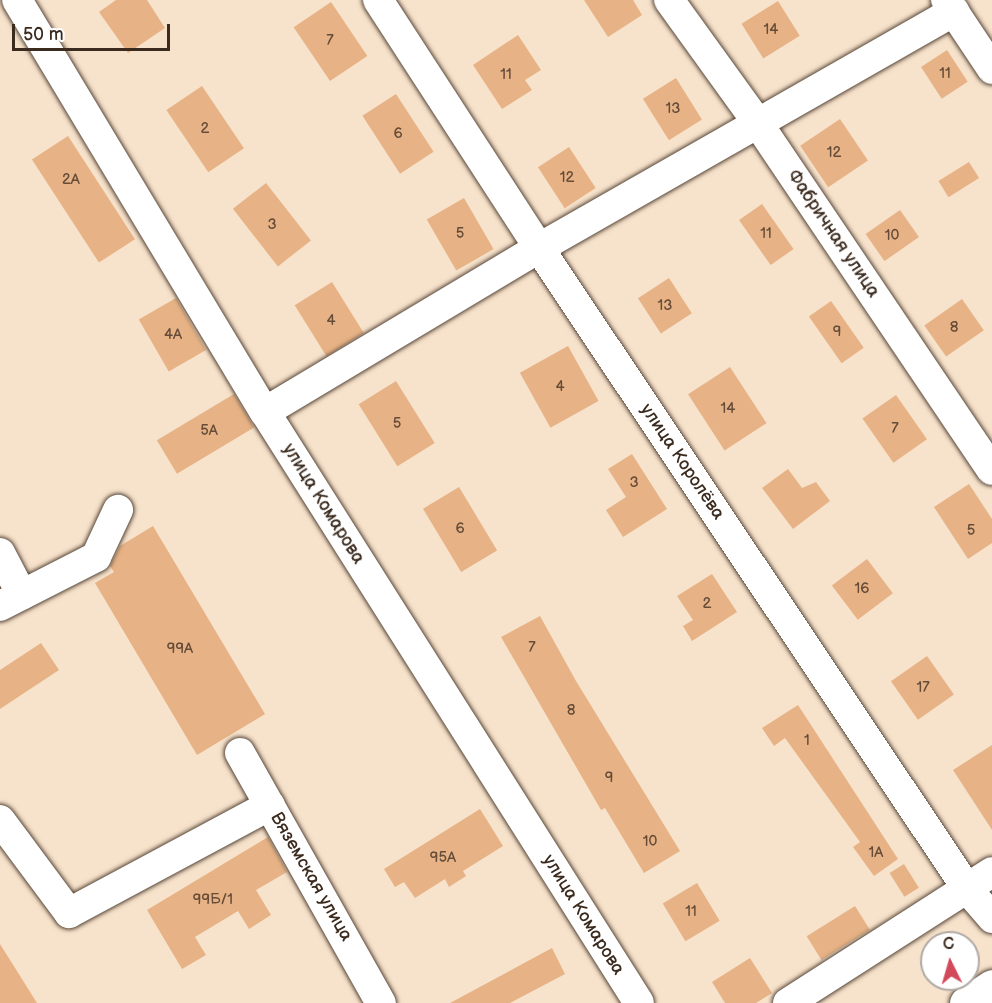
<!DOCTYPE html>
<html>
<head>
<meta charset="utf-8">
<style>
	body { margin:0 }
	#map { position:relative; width:992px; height:1003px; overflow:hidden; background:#f7e2cb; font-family:"Balsamiq Sans",sans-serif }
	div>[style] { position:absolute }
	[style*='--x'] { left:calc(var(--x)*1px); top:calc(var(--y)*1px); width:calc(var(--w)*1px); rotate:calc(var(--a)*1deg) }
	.building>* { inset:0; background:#e7b386; transform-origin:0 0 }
	.roads { filter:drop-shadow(0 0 2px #574638) drop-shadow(0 0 2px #574638) }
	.minor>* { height:30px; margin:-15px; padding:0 15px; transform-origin:15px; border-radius:15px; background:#fff }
	.major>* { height:33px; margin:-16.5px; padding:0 16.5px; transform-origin:16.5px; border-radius:16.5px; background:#fff }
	span { translate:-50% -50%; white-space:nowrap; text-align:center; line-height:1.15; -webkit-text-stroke:5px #fff; paint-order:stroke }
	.number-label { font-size:15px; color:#664c38 }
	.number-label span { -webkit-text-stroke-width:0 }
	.street-label { font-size:18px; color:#3b2a1e }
	.north { position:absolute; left:920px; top:931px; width:60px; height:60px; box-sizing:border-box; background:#fff; border:2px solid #b1aaa5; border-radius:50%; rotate:355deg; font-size:16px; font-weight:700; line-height:24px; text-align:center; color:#3b2a1e }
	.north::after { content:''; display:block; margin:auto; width:21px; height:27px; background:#d1495b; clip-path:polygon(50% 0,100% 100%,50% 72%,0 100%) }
	.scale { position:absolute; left:12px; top:24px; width:158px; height:27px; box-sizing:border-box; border:3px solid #3b2a1e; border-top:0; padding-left:8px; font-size:18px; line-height:21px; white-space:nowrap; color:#3b2a1e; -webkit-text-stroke:4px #fff; paint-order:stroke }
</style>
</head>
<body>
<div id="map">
	<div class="building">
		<div style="clip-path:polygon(116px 0,147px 0,165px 28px,128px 53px,99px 12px)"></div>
		<div style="clip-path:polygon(584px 0,633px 0,642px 15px,608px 37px)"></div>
		<div style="left:778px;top:1px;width:41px;height:43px;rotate:58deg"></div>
		<div style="left:331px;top:2px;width:65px;height:45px;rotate:56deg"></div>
		<div style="clip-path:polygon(518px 35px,541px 70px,525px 80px,532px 90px,502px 109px,473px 65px)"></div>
		<div style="left:947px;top:50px;width:38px;height:31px;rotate:57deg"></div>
		<div style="left:676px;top:78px;width:49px;height:39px;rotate:58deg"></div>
		<div style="left:202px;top:86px;width:75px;height:43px;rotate:56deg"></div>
		<div style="left:396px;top:94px;width:69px;height:40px;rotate:57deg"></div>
		<div style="left:840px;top:119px;width:50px;height:48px;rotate:56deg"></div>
		<div style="left:68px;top:136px;width:123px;height:43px;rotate:57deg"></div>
		<div style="left:569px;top:147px;width:49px;height:37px;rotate:57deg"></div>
		<div style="left:969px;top:162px;width:19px;height:36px;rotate:58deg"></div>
		<div style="left:266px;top:183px;width:73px;height:42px;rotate:52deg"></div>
		<div style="left:464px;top:198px;width:59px;height:43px;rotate:60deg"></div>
		<div style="left:762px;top:204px;width:55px;height:28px;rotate:55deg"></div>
		<div style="left:900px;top:210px;width:33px;height:42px;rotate:55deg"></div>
		<div style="left:669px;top:278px;width:42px;height:37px;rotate:57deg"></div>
		<div style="left:332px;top:282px;width:60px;height:44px;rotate:58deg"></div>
		<div style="left:176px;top:298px;width:60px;height:43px;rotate:60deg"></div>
		<div style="left:962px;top:299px;width:38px;height:46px;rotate:55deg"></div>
		<div style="left:831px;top:301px;width:57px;height:27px;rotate:55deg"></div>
		<div style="left:568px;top:346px;width:63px;height:55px;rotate:61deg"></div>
		<div style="left:730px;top:367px;width:67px;height:50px;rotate:57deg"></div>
		<div style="left:396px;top:381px;width:73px;height:44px;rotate:58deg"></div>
		<div style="left:234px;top:394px;width:39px;height:90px;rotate:59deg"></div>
		<div style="left:896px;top:395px;width:54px;height:41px;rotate:55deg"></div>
		<div style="clip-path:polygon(632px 454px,667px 509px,623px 537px,606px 510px,626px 497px,608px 469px)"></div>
		<div style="clip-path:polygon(788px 469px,802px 488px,816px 482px,830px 501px,793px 529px,762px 488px)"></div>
		<div style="clip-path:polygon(969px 484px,992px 519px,992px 543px,968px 559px,934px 507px)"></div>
		<div style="left:459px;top:487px;width:74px;height:42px;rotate:59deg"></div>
		<div style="clip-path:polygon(153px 526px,265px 714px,197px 755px,95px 583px,114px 572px,110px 566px,120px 546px)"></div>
		<div style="left:867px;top:559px;width:43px;height:44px;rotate:53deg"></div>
		<div style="clip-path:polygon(712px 574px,737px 612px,692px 641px,683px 626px,693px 620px,677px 596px)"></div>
		<div style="clip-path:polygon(540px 616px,576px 681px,680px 851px,644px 873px,605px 808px,601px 810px,501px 637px)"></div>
		<div style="clip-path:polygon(41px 643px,59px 670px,0 709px,0 670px)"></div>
		<div style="left:927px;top:656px;width:47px;height:44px;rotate:55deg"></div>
		<div style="clip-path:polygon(798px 705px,898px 859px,874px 876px,853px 847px,860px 842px,785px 738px,774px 746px,762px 728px)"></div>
		<div style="clip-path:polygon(992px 745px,992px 830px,953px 770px)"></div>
		<div style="clip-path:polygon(480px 809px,503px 846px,463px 871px,466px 876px,449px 887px,445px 879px,415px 898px,404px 882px,395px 887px,384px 869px)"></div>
		<div style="clip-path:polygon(268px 837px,287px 872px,256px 890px,271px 915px,249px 929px,238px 911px,195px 937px,206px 955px,182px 969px,147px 910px)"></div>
		<div style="left:904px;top:864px;width:28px;height:17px;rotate:58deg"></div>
		<div style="left:697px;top:883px;width:44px;height:40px;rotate:59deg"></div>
		<div style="left:855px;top:906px;width:28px;height:57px;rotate:58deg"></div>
		<div style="clip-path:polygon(0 944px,37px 1003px,0 1003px)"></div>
		<div style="clip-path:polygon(552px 948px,565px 974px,510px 1003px,450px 1003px)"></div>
		<div style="clip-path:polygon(750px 958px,772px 993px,756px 1003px,725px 1003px,712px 982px)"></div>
	</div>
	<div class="roads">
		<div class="minor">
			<div style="--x:17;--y:0;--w:481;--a:59"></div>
			<div style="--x:265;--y:412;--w:699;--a:57.67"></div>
			<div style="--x:378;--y:0;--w:296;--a:57"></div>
			<div style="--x:539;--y:248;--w:772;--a:56.25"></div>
			<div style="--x:968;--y:890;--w:37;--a:49"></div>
			<div style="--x:669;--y:0;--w:154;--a:54.2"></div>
			<div style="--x:759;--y:125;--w:416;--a:56"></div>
			<div style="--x:946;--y:0;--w:83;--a:56.3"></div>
			<div style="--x:265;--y:412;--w:319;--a:-30.9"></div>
			<div style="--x:539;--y:248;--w:478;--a:-29.7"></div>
			<div style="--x:0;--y:553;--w:47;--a:62.4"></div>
			<div style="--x:0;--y:606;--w:108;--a:-27"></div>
			<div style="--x:96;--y:557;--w:52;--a:-64.9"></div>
			<div style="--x:240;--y:753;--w:287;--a:60.6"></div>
			<div style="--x:0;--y:820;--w:116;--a:53.4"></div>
			<div style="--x:69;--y:913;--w:228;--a:-28.2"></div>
			<div style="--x:788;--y:1003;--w:242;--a:-32.7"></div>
		</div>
		<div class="major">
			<div style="--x:966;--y:1003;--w:31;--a:-33"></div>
		</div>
	</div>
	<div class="number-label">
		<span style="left:771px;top:30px">14</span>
		<span style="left:330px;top:41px">7</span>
		<span style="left:945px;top:74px">11</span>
		<span style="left:506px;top:75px">11</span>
		<span style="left:673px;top:109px">13</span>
		<span style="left:205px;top:129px">2</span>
		<span style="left:398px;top:134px">6</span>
		<span style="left:834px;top:153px">12</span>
		<span style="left:567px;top:178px">12</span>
		<span style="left:71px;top:180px">2А</span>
		<span style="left:272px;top:225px">3</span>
		<span style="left:460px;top:234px">5</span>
		<span style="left:766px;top:234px">11</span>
		<span style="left:892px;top:236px">10</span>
		<span style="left:665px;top:306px">13</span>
		<span style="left:331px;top:321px">4</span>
		<span style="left:954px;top:328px">8</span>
		<span style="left:837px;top:332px">9</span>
		<span style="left:173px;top:335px">4А</span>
		<span style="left:560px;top:387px">4</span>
		<span style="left:728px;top:409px">14</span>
		<span style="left:397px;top:424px">5</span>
		<span style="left:895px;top:429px">7</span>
		<span style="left:209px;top:431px">5А</span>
		<span style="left:634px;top:483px">3</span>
		<span style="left:460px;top:529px">6</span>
		<span style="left:971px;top:531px">5</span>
		<span style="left:862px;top:589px">16</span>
		<span style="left:707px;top:604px">2</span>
		<span style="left:532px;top:648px">7</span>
		<span style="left:180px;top:649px">99А</span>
		<span style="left:923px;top:688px">17</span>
		<span style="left:571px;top:711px">8</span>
		<span style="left:807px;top:741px">1</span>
		<span style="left:609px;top:778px">9</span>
		<span style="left:650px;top:842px">10</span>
		<span style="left:876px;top:853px">1А</span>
		<span style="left:443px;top:858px">95А</span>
		<span style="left:213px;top:900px">99Б/1</span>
		<span style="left:691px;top:912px">11</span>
	</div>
	<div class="street-label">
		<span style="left:833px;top:234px;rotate:56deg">Фабричная улица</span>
		<span style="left:682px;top:462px;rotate:56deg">улица Королёва</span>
		<span style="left:323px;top:504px;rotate:58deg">улица Комарова</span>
		<span style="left:311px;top:877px;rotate:60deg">Вяземская улица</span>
		<span style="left:583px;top:915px;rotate:58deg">улица Комарова</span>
	</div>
	<div class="north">С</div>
	<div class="scale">50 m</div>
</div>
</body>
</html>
